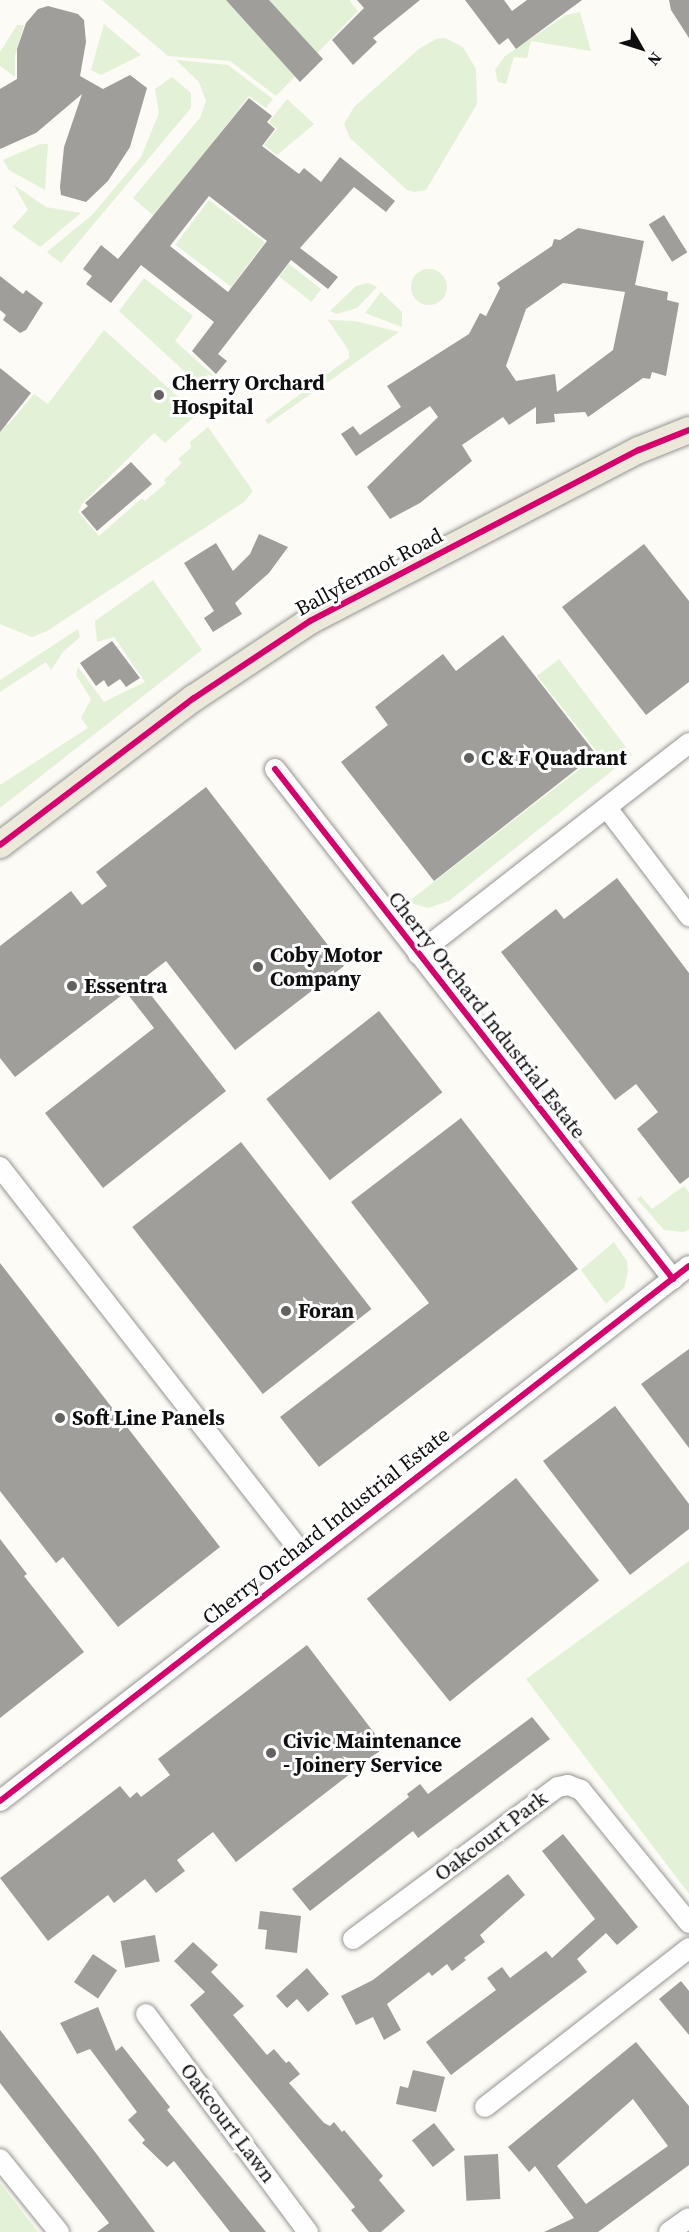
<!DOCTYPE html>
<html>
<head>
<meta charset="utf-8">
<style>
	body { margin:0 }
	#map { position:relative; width:689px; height:2232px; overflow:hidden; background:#fcfbf5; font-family:"Source Serif 4",serif }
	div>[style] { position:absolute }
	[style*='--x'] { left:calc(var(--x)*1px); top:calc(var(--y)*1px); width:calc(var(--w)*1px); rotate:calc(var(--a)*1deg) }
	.green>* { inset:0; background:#e3f1d6; transform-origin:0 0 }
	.round { border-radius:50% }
	.building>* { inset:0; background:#a09e9a; transform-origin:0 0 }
	.roads { filter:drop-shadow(0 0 2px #969593) drop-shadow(0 0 2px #969593) }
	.minor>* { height:20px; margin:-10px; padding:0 10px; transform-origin:10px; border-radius:10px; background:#fffefe }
	.major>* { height:26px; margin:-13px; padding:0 13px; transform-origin:13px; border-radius:13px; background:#ece9db }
	.cycleway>* { height:6px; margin:-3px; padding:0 3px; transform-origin:3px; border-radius:3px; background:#d6006c }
	.dots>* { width:16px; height:16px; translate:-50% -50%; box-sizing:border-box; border:3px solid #fff; border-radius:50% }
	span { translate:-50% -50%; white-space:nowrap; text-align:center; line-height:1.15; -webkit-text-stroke:6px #fff; paint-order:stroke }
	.poi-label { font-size:21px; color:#0f0f0f; font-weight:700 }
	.left { translate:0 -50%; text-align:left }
	.street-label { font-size:21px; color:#0f0f0f }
	.north { position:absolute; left:611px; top:18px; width:60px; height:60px; -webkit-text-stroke:4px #fff; paint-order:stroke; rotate:129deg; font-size:16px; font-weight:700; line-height:24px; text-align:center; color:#0f0f0f }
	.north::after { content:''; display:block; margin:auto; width:21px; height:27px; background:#0f0f0f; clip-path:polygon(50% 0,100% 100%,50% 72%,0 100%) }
</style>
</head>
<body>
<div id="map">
	<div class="green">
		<div style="clip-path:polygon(102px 0,349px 0,358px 11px,276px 96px,230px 61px,168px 56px)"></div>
		<div style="clip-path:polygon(580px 12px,591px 51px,531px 41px,527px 58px,514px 57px,506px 84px,498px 82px,495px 70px,505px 56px,566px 15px)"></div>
		<div style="clip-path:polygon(104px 24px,141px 55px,101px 75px,91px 70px)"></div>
		<div style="clip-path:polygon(17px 25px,24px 25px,15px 56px,15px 77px,0 66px,0 52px)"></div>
		<div style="clip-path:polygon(445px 38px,463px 47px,476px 69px,477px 104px,426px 190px,414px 192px,407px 190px,350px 138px,344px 124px,354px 107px,419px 49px,436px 39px)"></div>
		<div style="clip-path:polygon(176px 60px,228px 65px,273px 99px,266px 108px,249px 96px,155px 217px,133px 198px,200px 118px,206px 101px,199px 82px)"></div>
		<div style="clip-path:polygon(172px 77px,191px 93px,191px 108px,61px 263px,47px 252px,92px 215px,141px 157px,159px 113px,155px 89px)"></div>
		<div style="clip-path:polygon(287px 99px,314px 124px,277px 155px,264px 145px,277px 129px,269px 122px)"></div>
		<div style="clip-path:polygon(40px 144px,48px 144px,45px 190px,9px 170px,3px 160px)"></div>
		<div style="clip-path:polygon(14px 185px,46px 207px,81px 213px,40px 247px,12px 227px,28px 210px)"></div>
		<div style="left:209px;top:200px;width:70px;height:56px;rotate:37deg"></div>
		<div style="left:289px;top:264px;width:41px;height:16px;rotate:38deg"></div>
		<div class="round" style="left:411px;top:269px;width:36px;height:36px"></div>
		<div style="clip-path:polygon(144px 278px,193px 316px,175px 341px,214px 376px,196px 382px,119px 311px)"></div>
		<div style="clip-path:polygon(368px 283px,377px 287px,357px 308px,337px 314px,330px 311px,356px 286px)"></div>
		<div style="clip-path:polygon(381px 292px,402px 312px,402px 327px,365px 313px)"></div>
		<div style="clip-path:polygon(328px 320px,355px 321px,399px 332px,268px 424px,265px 420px,349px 358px,349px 351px)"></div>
		<div style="clip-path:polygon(104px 330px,197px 414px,165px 443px,154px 433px,83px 503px,78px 512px,99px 536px,142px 498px,145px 501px,166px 483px,164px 480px,182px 463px,178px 459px,191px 448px,190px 442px,208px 427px,253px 491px,244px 502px,47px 631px,32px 637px,0 624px,0 419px,8px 425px,34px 394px,48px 404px)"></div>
		<div style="clip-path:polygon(153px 580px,202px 650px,0 808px,0 785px,88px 728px,81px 718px,91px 699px,76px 675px,78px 667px,104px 702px,145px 682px,114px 637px,97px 642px,95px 621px)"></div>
		<div style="clip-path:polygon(78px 629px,80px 637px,63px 652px,51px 670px,46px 662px,0 692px,0 680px)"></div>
		<div style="clip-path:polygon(559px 659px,632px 755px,449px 901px,428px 908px,408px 902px,599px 754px,537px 676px)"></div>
		<div style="clip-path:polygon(684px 1186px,689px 1192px,689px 1230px,683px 1232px,664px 1230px,637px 1199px,641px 1196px,652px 1209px)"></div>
		<div style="clip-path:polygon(614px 1242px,627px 1261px,628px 1272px,624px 1288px,606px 1304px,581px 1270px)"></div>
		<div style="clip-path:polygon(689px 1561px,689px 1894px,526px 1679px)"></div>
		<div style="clip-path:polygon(0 2183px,38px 2232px,0 2232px)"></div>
	</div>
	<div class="building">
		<div style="clip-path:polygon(226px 0,269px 0,323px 59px,300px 82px)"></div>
		<div style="clip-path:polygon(357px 0,420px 0,373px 38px,377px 42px,353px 65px,332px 40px,364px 8px)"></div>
		<div style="clip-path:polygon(465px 0,504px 0,512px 11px,527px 0,582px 0,516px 49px,508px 38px,499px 45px)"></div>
		<div style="clip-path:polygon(669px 0,689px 0,689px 38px,671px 10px)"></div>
		<div style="clip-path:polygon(48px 6px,78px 14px,84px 20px,86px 42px,80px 76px,103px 89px,130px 75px,147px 88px,130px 147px,108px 181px,86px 202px,61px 195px,60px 187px,64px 147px,82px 94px,36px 133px,0 149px,0 89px,17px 79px,17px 49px,26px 23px,38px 9px)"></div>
		<div style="clip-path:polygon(evenodd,249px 98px,272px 116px,267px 122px,275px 129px,262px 146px,299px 174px,304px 168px,321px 182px,340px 157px,395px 201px,386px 212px,354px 187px,300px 248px,338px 277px,328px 289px,291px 260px,218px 354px,227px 361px,216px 374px,192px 351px,214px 322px,141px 265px,111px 303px,86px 284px,92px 276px,83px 269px,101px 245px,118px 259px,249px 98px,209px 196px,267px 241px,228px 292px,170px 246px,209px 196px)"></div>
		<div style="left:664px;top:215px;width:44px;height:18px;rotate:58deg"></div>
		<div style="clip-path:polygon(evenodd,578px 228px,644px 241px,635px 285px,668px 292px,667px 300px,679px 303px,666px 376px,652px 372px,650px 379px,643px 378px,588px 417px,585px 412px,554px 414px,555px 422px,536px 424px,536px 407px,509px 425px,503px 417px,462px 445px,472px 461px,420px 503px,390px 519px,367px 487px,438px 417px,430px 406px,356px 456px,341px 434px,353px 426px,360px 435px,401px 407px,387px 386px,469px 334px,480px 313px,486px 316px,500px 288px,497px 283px,552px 246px,554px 239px,560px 240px,578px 228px,563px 283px,625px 292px,613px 350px,557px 392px,555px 374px,516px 381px,506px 366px,526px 309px,563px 283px)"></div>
		<div style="clip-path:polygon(0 276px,23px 294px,26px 290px,43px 303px,26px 330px,20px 333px,3px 320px,6px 315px,0 310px)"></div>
		<div style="clip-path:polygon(0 368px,31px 393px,0 432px)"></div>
		<div style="clip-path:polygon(131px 462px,152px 484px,97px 531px,81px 512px,88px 506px,85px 503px)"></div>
		<div style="clip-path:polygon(259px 534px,288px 547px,269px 573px,235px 603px,242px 614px,213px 632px,204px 618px,214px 611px,184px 563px,216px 543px,233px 571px,250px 554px)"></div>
		<div style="clip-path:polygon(644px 544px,689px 601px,689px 682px,646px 715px,562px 607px)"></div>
		<div style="clip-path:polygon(503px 635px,596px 754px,434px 881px,341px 762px,388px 725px,375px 707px,443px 654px,456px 671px)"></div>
		<div style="clip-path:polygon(112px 641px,140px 678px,126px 687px,120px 679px,108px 687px,104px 680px,96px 686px,80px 663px)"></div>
		<div style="clip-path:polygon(206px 787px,344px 966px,235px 1050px,166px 961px,140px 981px,226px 1091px,103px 1188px,45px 1113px,154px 1028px,126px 992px,15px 1077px,0 1058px,0 946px,71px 891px,82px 905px,107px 886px,96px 872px)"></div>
		<div style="clip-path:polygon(617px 878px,689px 973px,689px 1177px,680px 1184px,637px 1129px,658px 1112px,636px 1084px,615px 1100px,501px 952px,556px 909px,564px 919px)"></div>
		<div style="left:379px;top:1011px;width:103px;height:143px;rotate:52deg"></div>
		<div style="clip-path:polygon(461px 1118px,578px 1269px,319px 1467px,280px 1417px,429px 1303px,351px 1202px)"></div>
		<div style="left:241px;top:1142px;width:212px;height:138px;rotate:52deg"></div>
		<div style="clip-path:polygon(0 1263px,220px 1547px,118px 1627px,63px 1557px,56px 1563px,0 1491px)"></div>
		<div style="clip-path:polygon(689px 1349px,689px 1448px,641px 1384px)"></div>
		<div style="clip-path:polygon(615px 1406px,689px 1504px,689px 1529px,630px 1575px,543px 1461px)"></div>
		<div style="left:516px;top:1478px;width:132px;height:192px;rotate:51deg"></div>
		<div style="clip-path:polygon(0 1539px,27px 1574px,24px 1576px,84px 1652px,0 1718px)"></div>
		<div style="clip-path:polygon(307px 1645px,385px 1747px,236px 1862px,213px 1832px,177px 1860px,185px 1871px,156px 1893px,145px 1879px,114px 1903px,108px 1895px,48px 1941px,0 1878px,120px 1786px,130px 1798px,137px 1792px,141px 1797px,170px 1775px,158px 1759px)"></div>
		<div style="clip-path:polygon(532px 1717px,550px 1739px,418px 1838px,413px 1831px,310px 1911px,292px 1889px,409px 1797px,407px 1794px,420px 1784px,428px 1794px)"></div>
		<div style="clip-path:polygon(563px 1834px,638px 1927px,617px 1945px,606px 1933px,577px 1959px,587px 1972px,451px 2075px,426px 2042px,496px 1990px,487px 1978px,502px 1967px,510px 1978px,546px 1951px,552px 1958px,595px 1919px,542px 1851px)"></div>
		<div style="clip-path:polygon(508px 1874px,525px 1895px,480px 1935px,485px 1942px,464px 1958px,466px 1960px,452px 1971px,447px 1964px,432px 1976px,429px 1972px,387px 2004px,401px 2030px,384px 2040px,373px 2017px,356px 2025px,341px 1996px,373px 1980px)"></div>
		<div style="clip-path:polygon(260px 1911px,301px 1916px,297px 1953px,265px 1949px,267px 1930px,258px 1929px)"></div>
		<div style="left:155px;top:1935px;width:27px;height:35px;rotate:80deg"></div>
		<div style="clip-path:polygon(193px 1942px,218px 1965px,211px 1972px,244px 2006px,233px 2015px,267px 2055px,274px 2049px,286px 2063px,289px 2061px,300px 2074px,289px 2083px,324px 2123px,330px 2126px,334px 2122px,342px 2132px,344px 2130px,383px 2176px,379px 2180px,405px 2211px,381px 2232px,369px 2232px,351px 2210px,355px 2207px,190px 2005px,205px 1992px,174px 1961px)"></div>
		<div style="left:93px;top:1954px;width:29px;height:34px;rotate:34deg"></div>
		<div style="clip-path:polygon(307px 1968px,329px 1994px,308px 2012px,297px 1999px,287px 2008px,276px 1996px)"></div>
		<div style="clip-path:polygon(681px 1981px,689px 1991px,689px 2035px,659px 1999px)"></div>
		<div style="clip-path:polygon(98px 2007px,116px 2051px,122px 2046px,170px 2107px,167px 2110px,266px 2232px,230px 2232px,174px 2161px,167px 2167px,142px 2143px,145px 2140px,128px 2120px,137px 2112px,90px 2049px,77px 2054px,60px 2023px)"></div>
		<div style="clip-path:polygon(0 2030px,92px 2148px,155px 2232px,97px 2232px,109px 2223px,0 2083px)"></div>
		<div style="clip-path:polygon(evenodd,636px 2042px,689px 2106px,689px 2165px,598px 2232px,544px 2232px,574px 2218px,535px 2166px,529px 2172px,508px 2147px,636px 2042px,633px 2099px,668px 2146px,586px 2204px,557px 2166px,633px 2099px)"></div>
		<div style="clip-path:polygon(413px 2070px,445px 2077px,436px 2112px,396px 2104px,400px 2086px,408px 2088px)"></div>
		<div style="left:434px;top:2123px;width:34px;height:28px;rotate:52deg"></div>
		<div style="left:498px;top:2154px;width:45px;height:34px;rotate:87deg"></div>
	</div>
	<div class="roads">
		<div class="minor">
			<div style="--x:275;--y:769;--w:647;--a:52.03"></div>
			<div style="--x:607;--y:808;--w:136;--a:52.8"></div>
			<div style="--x:418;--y:954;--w:343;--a:-37.9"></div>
			<div style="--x:0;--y:1167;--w:500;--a:51.98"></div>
			<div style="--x:0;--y:1801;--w:872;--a:-37.83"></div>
			<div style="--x:353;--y:1939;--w:255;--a:-36.6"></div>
			<div style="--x:558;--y:1787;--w:10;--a:-11"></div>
			<div style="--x:568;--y:1785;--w:14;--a:21"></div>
			<div style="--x:581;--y:1790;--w:171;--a:50.9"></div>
			<div style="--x:146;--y:2014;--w:272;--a:53.4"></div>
			<div style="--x:485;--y:2107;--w:259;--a:-37.9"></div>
			<div style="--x:0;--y:2159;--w:94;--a:51.1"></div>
			<div style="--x:669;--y:2232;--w:24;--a:-35"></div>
		</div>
		<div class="major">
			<div style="--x:0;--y:845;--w:243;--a:-37.2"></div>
			<div style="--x:194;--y:698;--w:139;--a:-33.6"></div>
			<div style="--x:310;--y:621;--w:371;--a:-27.5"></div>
			<div style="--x:639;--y:450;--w:54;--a:-21.8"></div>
		</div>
	</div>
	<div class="cycleway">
		<div style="--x:275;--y:769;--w:647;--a:52.03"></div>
		<div style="--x:0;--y:845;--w:243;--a:-37.2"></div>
		<div style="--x:194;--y:698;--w:139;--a:-33.6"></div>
		<div style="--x:310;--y:621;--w:371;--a:-27.5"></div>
		<div style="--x:639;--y:450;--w:54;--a:-21.8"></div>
		<div style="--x:0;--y:1801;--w:872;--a:-37.83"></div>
	</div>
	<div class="dots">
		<div style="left:159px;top:395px;background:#626260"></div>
		<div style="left:469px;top:758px;background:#626260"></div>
		<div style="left:258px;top:967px;background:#626260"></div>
		<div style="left:72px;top:986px;background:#626260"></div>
		<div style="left:286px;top:1311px;background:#626260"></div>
		<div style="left:60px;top:1418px;background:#626260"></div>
		<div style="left:271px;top:1753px;background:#626260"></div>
	</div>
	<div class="poi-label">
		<span class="left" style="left:172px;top:395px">Cherry Orchard<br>Hospital</span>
		<span class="left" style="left:481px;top:758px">C &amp; F Quadrant</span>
		<span class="left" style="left:270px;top:967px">Coby Motor<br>Company</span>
		<span class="left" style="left:84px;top:986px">Essentra</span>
		<span class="left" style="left:298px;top:1311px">Foran</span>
		<span class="left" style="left:72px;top:1418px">Soft Line Panels</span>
		<span class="left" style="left:283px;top:1753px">Civic Maintenance<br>- Joinery Service</span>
	</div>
	<div class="street-label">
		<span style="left:369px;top:572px;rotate:-28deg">Ballyfermot Road</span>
		<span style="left:487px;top:1015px;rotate:52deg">Cherry Orchard Industrial Estate</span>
		<span style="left:326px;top:1526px;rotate:-38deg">Cherry Orchard Industrial Estate</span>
		<span style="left:491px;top:1836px;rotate:-37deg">Oakcourt Park</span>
		<span style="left:228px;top:2123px;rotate:53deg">Oakcourt Lawn</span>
	</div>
	<div class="north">N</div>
</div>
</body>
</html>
